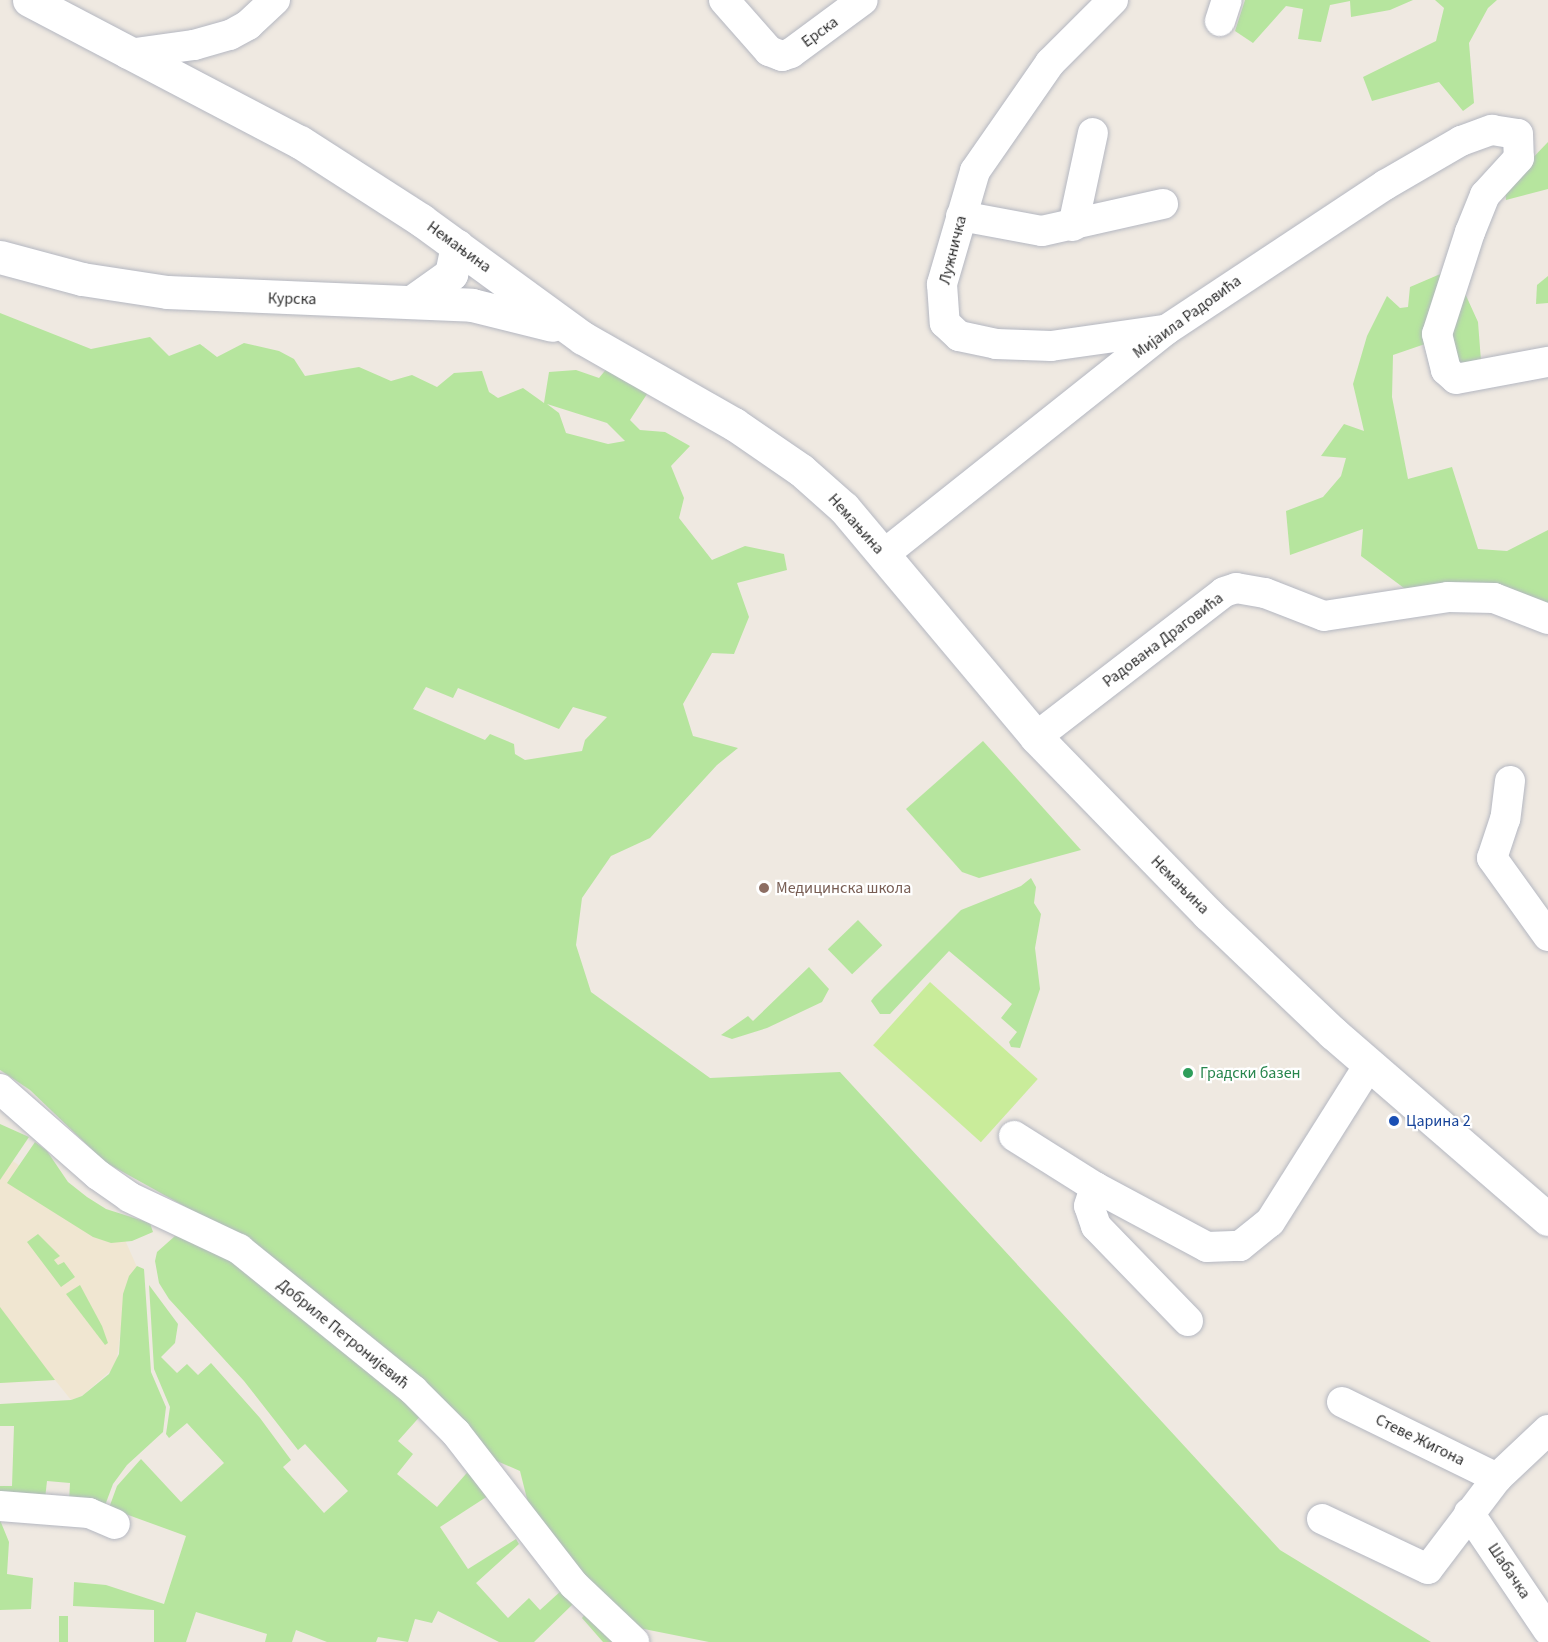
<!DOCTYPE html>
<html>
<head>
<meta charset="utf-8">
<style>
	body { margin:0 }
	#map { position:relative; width:1548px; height:1642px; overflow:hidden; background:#efe9e1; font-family:"Source Sans 3",sans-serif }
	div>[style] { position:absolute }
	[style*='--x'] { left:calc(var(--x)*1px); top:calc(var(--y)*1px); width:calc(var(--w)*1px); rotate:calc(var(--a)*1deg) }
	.education>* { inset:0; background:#f0e6d1 }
	.green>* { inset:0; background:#b6e59e; transform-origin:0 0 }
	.pitch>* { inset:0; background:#c9ec9a; transform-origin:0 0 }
	.roads { filter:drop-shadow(0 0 2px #b4b7c1) drop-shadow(0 0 2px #b4b7c1) }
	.street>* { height:30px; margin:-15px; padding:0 15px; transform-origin:15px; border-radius:15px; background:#fff }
	.secondary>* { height:33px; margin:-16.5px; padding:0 16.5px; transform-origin:16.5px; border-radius:16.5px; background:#fff }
	.dots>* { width:16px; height:16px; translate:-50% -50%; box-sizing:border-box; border:3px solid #fff; border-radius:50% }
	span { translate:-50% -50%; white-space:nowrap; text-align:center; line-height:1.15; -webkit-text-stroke:4.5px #fff; paint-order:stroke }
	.street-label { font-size:16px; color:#2e2e2e }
	.education-label { font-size:16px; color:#785e54 }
	.left { translate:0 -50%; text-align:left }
	.leisure-label { font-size:16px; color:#27864d }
	.transit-label { font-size:16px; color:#164399 }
</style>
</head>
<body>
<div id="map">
	<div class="education">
		<div style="clip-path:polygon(0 1152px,125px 1240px,141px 1276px,122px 1321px,116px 1366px,82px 1396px,71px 1400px,55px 1380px,0 1383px)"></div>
	</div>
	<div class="green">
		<div style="clip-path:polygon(1245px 0,1413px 0,1390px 10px,1351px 17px,1350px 1px,1330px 5px,1321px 42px,1298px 39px,1303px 9px,1286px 6px,1253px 43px,1235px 31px)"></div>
		<div style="clip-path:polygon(1435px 0,1497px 0,1488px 8px,1469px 43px,1474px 103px,1463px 111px,1439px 82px,1372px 101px,1363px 77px,1436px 41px,1444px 8px)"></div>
		<div style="clip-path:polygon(1548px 142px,1548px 189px,1506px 200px,1505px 187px)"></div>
		<div style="clip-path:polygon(1445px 272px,1463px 289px,1478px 322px,1481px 361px,1464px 376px,1425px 344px,1393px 355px,1392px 397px,1408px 479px,1452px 467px,1478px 549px,1507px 551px,1548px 530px,1548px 607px,1408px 591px,1361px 556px,1363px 529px,1290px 555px,1286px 511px,1323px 497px,1341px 476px,1346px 458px,1321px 456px,1344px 424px,1364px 431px,1353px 384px,1367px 336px,1387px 296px,1400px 308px,1408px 307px,1410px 287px)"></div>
		<div style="clip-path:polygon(1548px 276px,1548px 303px,1536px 304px,1537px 285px)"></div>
		<div style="clip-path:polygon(evenodd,0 313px,91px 349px,150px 337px,169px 356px,200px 344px,217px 357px,244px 343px,279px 351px,294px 359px,305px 376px,359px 367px,391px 381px,412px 375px,437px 387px,454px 373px,482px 371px,489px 392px,498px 398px,523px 388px,544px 403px,549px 372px,576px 370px,599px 378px,608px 367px,649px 391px,630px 420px,640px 430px,665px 432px,690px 446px,671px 466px,684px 498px,679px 518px,712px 560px,745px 546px,784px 554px,787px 570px,737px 583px,749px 617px,734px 654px,712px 653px,683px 704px,693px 736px,738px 748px,717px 765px,650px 838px,611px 856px,582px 898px,576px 945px,591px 992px,710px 1078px,840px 1072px,1280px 1550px,1431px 1642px,709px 1642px,629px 1626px,531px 1515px,520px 1471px,490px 1458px,211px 1221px,105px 1162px,30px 1090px,0 1070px,0 313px,547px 404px,607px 423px,625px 441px,608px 444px,566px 433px,559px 413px,547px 404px,0 313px,426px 687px,453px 698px,458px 688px,559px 729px,573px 707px,607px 717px,585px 740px,582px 751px,525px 760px,515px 754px,514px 744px,490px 734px,485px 740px,413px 709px,426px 687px)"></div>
		<div style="clip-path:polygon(983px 741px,1081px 850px,979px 878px,962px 872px,906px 809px)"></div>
		<div style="clip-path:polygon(1031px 878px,1036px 887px,1034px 903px,1041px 914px,1035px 948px,1040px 989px,1020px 1048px,1011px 1047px,1009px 1042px,1017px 1032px,1001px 1018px,1012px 1004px,949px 951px,890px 1014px,880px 1014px,871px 1001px,874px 997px,961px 910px,1021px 886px)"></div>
		<div style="left:858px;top:920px;width:35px;height:42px;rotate:46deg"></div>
		<div style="clip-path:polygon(809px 967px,829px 989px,822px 1002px,767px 1028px,732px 1039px,721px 1035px,748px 1016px,753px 1021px)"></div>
		<div style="clip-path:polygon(0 1124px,29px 1137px,0 1180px)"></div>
		<div style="clip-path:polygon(35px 1142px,47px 1151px,68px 1182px,87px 1197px,106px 1209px,150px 1223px,153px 1232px,132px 1241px,111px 1243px,93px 1237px,7px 1183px)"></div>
		<div style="clip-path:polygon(38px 1234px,60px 1256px,54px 1260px,58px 1265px,64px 1262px,75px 1277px,61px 1287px,27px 1242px)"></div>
		<div style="clip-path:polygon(175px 1236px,203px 1239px,423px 1413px,398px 1441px,413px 1454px,397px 1474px,437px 1507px,472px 1467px,491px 1494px,440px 1527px,468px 1569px,516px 1539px,519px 1544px,476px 1583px,508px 1618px,529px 1598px,540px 1610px,562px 1590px,574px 1603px,534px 1642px,499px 1642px,438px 1611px,432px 1623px,415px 1619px,408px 1642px,378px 1637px,376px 1642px,327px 1642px,296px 1630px,292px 1642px,265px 1642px,267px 1634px,196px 1612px,186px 1642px,154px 1642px,154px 1610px,73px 1606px,74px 1582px,106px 1585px,164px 1604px,186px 1536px,109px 1508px,117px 1486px,141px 1459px,181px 1502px,224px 1463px,187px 1423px,169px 1438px,166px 1434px,170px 1407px,154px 1369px,149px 1285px,178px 1324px,175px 1343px,161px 1357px,177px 1373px,187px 1364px,198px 1375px,211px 1363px,260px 1418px,291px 1460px,283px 1467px,324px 1513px,348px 1491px,305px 1444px,298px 1450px,244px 1381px,169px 1299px,159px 1283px,155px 1261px,157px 1252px)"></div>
		<div style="clip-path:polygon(137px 1266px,144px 1269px,151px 1372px,166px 1407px,163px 1432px,127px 1465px,113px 1484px,104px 1508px,69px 1502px,70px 1483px,47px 1481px,45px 1499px,0 1493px,0 1486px,12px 1486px,14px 1426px,0 1426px,0 1404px,71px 1400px,82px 1396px,109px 1374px,119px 1354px,123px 1294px,129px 1276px)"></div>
		<div style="clip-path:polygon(80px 1285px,102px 1326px,108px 1343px,105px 1345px,66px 1294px)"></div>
		<div style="clip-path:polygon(0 1307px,55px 1380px,0 1383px)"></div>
		<div style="clip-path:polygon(0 1520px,9px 1542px,7px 1574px,33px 1578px,31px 1609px,0 1610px)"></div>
		<div style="clip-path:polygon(585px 1614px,621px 1642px,603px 1642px,582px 1618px)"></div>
		<div style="left:59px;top:1616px;width:9px;height:26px"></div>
	</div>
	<div class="pitch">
		<div style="left:930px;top:982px;width:145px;height:85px;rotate:42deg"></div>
	</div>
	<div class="roads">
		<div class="street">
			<div style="--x:724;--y:0;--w:68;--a:48.6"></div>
			<div style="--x:769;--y:51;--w:14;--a:21"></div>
			<div style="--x:782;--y:56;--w:9;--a:-18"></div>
			<div style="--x:791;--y:53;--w:89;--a:-36.4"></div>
			<div style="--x:1113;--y:0;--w:89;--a:135"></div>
			<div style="--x:1050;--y:63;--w:131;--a:124.8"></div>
			<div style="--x:975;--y:171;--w:118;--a:106.3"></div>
			<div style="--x:942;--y:284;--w:39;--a:86"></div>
			<div style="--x:945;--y:323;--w:19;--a:43"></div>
			<div style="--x:959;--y:336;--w:38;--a:12"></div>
			<div style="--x:996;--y:344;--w:55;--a:2.1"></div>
			<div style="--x:1051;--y:346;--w:113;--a:-8.1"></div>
			<div style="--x:1220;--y:21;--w:22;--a:-72"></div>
			<div style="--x:128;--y:54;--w:67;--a:-7.8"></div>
			<div style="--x:194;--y:45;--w:37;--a:-16"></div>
			<div style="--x:230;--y:35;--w:21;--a:-29"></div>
			<div style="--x:248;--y:25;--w:37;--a:-43"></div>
			<div style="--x:961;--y:216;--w:82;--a:10.5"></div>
			<div style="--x:1042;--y:231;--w:124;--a:-12.6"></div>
			<div style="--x:1073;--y:226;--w:95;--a:-77.9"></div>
			<div style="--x:883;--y:555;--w:362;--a:-38.5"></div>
			<div style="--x:1166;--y:330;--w:263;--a:-33.5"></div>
			<div style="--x:1385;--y:185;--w:88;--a:-30.1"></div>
			<div style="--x:1461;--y:141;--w:33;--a:-20"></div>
			<div style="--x:1492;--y:130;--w:26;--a:9"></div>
			<div style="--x:1518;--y:134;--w:24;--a:88"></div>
			<div style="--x:1519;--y:158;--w:50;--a:132.6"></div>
			<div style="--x:1485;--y:195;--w:40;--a:112"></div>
			<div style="--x:1470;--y:232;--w:107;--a:107.9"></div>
			<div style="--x:1437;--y:334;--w:37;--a:76"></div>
			<div style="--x:1446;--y:370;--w:13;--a:42"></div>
			<div style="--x:1456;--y:379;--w:94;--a:-10.5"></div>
			<div style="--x:1036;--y:737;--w:237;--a:-37.6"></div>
			<div style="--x:1224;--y:592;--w:13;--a:-18"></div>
			<div style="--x:1236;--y:588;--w:29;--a:10"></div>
			<div style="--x:1265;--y:593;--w:63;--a:21.3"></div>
			<div style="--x:1324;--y:616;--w:125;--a:-8.7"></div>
			<div style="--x:1448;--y:597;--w:46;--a:1.2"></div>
			<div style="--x:1494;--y:598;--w:58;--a:21.3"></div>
			<div style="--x:1510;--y:781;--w:38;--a:97"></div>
			<div style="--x:1505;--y:819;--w:41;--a:108.4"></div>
			<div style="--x:1492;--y:858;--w:96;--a:54.3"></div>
			<div style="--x:0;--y:1089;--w:130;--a:41.3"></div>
			<div style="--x:98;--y:1175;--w:38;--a:35"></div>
			<div style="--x:129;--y:1197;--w:122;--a:25.3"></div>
			<div style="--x:239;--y:1249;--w:224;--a:39"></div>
			<div style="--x:413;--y:1390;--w:61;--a:45"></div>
			<div style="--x:456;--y:1433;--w:192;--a:52.2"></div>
			<div style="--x:574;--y:1585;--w:83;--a:43.5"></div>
			<div style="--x:1014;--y:1136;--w:96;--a:32.2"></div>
			<div style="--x:1188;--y:1321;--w:132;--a:-134.1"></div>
			<div style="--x:1096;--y:1226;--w:21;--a:-109"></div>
			<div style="--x:1089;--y:1206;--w:20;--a:-72"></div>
			<div style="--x:1095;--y:1187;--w:127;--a:28.2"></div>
			<div style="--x:1207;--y:1247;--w:33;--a:-2"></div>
			<div style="--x:1240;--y:1246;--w:38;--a:-39"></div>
			<div style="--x:1270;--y:1222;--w:186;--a:-57.8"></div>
			<div style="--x:1342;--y:1402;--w:173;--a:26.1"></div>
			<div style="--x:0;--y:1506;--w:89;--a:4.5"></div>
			<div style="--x:89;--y:1513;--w:28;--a:23"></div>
			<div style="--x:1469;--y:1513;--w:141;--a:56"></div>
			<div style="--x:1322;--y:1519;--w:117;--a:25.3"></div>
			<div style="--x:1428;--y:1569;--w:114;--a:-52.8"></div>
			<div style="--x:1497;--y:1478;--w:70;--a:-43.3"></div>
		</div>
		<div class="secondary">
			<div style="--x:29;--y:0;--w:306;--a:27.7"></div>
			<div style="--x:300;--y:142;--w:144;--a:32.8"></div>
			<div style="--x:421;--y:220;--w:200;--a:36.1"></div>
			<div style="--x:583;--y:338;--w:174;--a:29.7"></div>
			<div style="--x:734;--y:424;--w:81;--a:34.5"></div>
			<div style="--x:801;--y:470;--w:57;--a:41.5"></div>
			<div style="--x:844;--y:508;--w:299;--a:50"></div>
			<div style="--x:1036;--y:737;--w:247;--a:45.8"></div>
			<div style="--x:1208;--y:914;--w:173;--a:43.6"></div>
			<div style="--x:1333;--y:1033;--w:284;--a:40.9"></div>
			<div style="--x:0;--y:257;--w:85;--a:15"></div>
			<div style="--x:82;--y:279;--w:86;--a:8.7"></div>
			<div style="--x:167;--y:292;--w:305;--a:2.4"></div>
			<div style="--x:472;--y:305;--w:82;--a:14"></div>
			<div style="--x:413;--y:301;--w:47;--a:-35.4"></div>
			<div style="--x:451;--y:274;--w:29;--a:-78"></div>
		</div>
	</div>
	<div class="dots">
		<div style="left:764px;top:888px;background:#8d6e63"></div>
		<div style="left:1188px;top:1073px;background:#2e9e5b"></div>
		<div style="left:1394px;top:1121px;background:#1a4fb4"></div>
	</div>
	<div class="street-label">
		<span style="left:820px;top:32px;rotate:-36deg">Ерска</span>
		<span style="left:459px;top:247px;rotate:36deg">Немањина</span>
		<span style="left:953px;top:250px;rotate:-76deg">Лужничка</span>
		<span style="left:292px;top:299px;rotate:1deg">Курска</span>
		<span style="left:1187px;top:317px;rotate:-36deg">Мијаила Радовића</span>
		<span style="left:856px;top:524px;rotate:48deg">Немањина</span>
		<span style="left:1163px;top:640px;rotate:-37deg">Радована Драговића</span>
		<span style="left:1180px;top:885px;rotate:45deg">Немањина</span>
		<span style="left:343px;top:1334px;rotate:39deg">Добриле Петронијевић</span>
		<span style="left:1420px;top:1440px;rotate:26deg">Стеве Жигона</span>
		<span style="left:1509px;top:1571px;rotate:56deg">Шабачка</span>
	</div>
	<div class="education-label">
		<span class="left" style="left:776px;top:888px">Медицинска школа</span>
	</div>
	<div class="leisure-label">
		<span class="left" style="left:1200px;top:1073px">Градски базен</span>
	</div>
	<div class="transit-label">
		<span class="left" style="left:1406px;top:1121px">Царина 2</span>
	</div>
</div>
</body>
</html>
